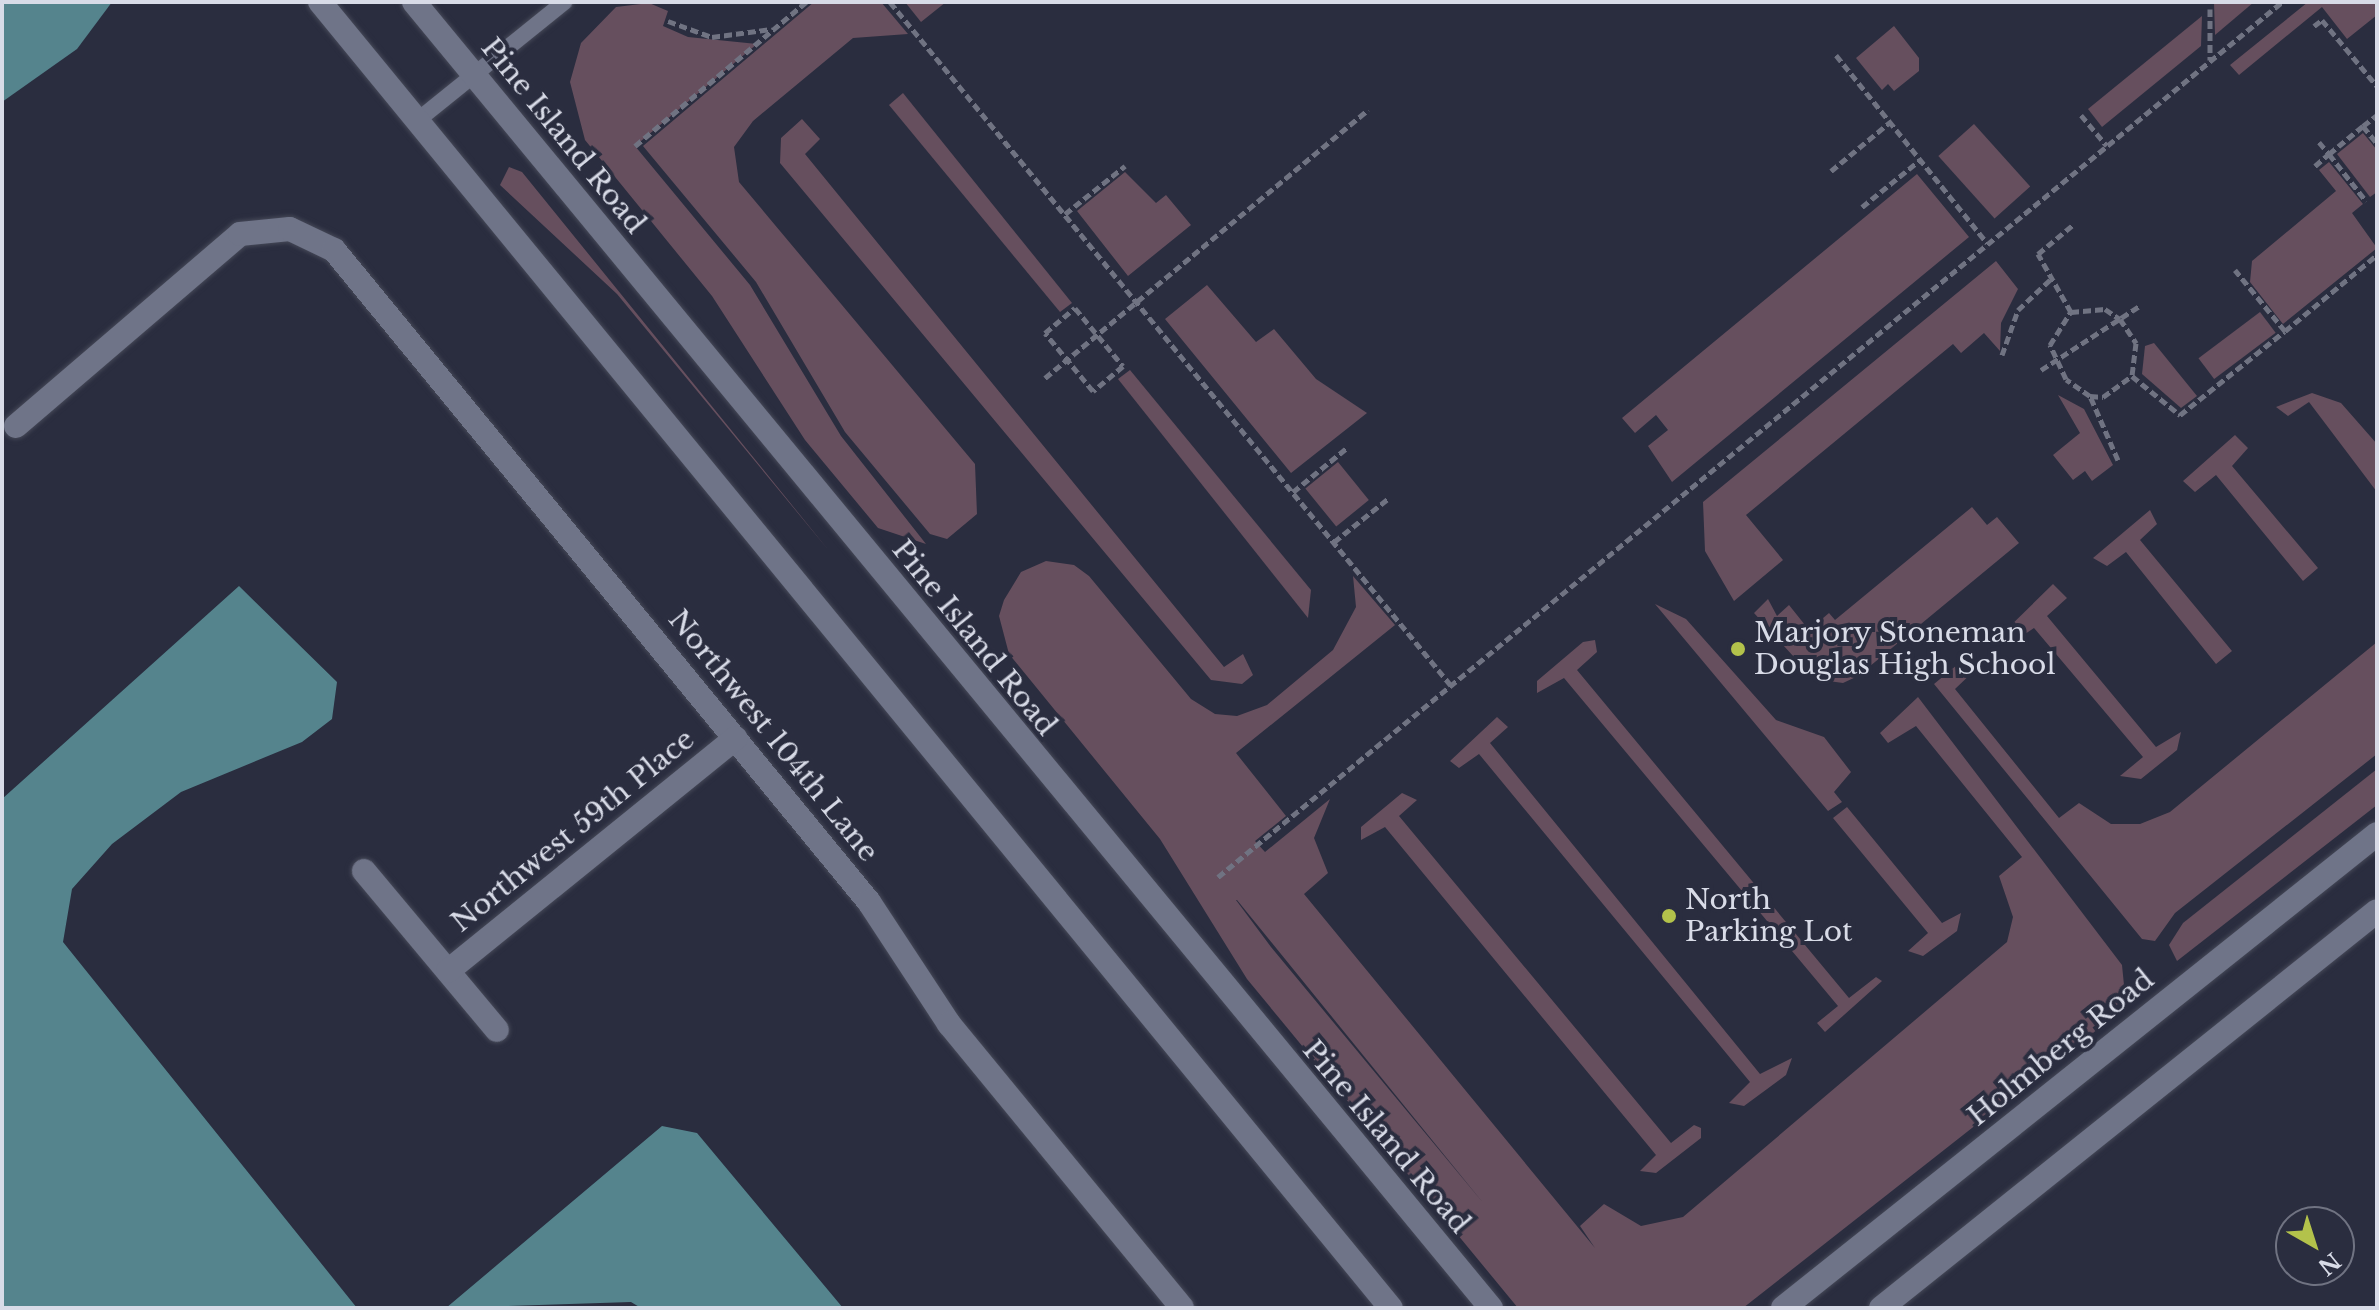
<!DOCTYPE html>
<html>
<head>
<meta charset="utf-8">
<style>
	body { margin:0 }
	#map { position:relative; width:2379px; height:1310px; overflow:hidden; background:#2a2d3f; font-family:"Libre Baskerville",serif }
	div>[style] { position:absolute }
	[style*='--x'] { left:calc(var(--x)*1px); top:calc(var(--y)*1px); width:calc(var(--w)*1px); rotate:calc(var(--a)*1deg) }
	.green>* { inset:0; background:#664f5e; transform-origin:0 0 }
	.water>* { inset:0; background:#55848d }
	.path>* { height:5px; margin-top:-2.5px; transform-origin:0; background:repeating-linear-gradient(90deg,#707382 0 8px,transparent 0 12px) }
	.roads { filter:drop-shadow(0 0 2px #454857) drop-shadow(0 0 2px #454857) }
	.service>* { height:16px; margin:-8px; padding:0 8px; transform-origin:8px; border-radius:8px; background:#6f7488 }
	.minor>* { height:24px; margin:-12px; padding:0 12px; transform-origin:12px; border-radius:12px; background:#6f7488 }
	.tertiary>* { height:24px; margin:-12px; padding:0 12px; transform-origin:12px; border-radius:12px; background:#6f7488 }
	.secondary>* { height:24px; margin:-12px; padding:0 12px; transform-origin:12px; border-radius:12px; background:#6f7488 }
	.dots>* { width:22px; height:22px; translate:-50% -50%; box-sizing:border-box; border:4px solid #2a2d3f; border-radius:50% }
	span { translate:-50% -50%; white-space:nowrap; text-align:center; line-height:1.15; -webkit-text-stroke:8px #2a2d3f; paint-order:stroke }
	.street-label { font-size:28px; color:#d8dbe7 }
	.poi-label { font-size:28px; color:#d8dbe7 }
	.left { translate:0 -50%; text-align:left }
	.frame { position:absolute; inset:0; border:4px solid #d8dbe7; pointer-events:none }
	.north { position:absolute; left:2275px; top:1206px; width:80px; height:80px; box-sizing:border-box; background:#2a2d3f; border:2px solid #707382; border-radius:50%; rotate:141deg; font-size:22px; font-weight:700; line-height:32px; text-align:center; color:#d8dbe7 }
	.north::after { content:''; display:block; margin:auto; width:28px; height:36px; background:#b3c24b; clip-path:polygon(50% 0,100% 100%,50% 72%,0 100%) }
</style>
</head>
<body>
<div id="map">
	<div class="green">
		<div style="clip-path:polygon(814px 2px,881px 2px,908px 34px,853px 38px,753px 121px,734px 147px,739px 182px,975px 464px,977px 514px,947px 539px,930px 534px,845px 432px,756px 282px,643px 146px)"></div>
		<div style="clip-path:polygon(905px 2px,946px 2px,921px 22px)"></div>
		<div style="clip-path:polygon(2214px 2px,2254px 2px,2215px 35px)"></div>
		<div style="clip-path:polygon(2308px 2px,2377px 2px,2377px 15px,2347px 39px,2322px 7px,2239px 75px,2230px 65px)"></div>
		<div style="clip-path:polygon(649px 3px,668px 11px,663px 26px,688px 37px,757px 44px,635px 146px,750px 285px,841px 436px,926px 544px,878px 528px,805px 440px,712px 296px,585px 140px,570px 82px,581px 43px,616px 7px)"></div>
		<div style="clip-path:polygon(2202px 16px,2201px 46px,2102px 127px,2088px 109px)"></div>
		<div style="clip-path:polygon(1894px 26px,1919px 58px,1919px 71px,1894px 91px,1888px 84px,1882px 90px,1856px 58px)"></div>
		<div style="clip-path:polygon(903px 93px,1072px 303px,1060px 312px,889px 105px)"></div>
		<div style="clip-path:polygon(802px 119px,820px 139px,805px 154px,1224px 667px,1243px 654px,1253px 675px,1242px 684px,1211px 680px,780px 163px,781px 138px)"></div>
		<div style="left:1974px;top:124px;width:84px;height:48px;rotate:48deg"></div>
		<div style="clip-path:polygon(2363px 133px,2377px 150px,2377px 192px,2370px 197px,2337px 154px)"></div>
		<div style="clip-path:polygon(2329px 162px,2363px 204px,2352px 213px,2377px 248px,2283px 324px,2250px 282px,2252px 261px,2336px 191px,2319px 170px)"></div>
		<div style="clip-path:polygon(509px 167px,522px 172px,830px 552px,617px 294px,500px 185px)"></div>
		<div style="clip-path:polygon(1125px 172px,1156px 203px,1166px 195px,1191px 225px,1128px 276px,1077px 211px)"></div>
		<div style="clip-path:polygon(1917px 174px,1969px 237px,1672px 482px,1648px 446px,1668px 430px,1656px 415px,1635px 433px,1622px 418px)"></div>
		<div style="clip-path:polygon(1996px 261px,2018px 289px,2001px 323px,2000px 351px,1984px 333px,1961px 353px,1953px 344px,1746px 515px,1783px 560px,1734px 601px,1705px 551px,1703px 502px)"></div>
		<div style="clip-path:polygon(1207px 285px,1256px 342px,1274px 329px,1316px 379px,1367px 413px,1291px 473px,1165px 319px)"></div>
		<div style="left:2260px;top:312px;width:26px;height:77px;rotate:53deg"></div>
		<div style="clip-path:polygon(2154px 343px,2197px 396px,2181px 408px,2142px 374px,2145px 346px)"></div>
		<div style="clip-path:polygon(1130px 370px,1311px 590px,1308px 618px,1118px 379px)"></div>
		<div style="clip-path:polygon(2312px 393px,2341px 403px,2377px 444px,2377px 492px,2309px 402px,2288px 416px,2276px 407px)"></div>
		<div style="clip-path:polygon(2058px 395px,2084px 409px,2113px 465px,2092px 481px,2085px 471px,2073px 480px,2053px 455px,2080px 433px)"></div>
		<div style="clip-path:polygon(2235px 435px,2248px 448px,2232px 466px,2318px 568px,2303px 581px,2216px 475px,2195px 492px,2183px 481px)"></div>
		<div style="left:1338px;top:462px;width:49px;height:42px;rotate:51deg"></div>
		<div style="clip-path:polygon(1972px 507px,1987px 525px,1997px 517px,2019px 543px,1858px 676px,1843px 683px,1814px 679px,1754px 613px,1768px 599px,1777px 616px,1789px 605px,1809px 630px,1829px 613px,1835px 620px)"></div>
		<div style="clip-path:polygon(2150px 510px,2157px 524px,2140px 540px,2232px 651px,2216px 664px,2126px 552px,2107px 566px,2093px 558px)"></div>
		<div style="clip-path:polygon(evenodd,1046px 561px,1074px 565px,1089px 576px,1191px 699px,1215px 714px,1237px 716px,1267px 705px,1333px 650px,1356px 607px,1353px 576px,1395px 625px,1236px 753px,1286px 816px,1255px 841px,1265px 852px,1330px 799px,1314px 838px,1328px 873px,1304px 894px,1595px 1248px,1580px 1226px,1604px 1204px,1641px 1226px,1683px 1217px,2007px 942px,2013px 917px,1999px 876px,2022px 857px,1916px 726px,1888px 743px,1880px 733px,1918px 697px,2122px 965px,2125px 995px,2098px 1029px,1743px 1308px,1518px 1308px,1247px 979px,1160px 839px,1009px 654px,999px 616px,1004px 600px,1021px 572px,1046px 561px,1236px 900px,1237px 900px,1484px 1204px,1271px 947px,1236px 900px)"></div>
		<div style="clip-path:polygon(2053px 584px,2067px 598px,2047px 616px,2156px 747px,2181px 732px,2177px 750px,2141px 779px,2120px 776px,2143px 757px,2034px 628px,2013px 642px,2002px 634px)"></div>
		<div style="clip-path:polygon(1655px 604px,1686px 619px,1776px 720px,1824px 737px,1851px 772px,1834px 792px,1842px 802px,1828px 811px)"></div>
		<div style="clip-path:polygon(1595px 640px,1597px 652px,1577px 670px,1849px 998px,1876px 977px,1882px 981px,1825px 1032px,1817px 1023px,1838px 1006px,1564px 678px,1537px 693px,1537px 681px,1583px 642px)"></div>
		<div style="clip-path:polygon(2377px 642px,2377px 754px,2175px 913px,2155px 941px,2142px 939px,1934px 684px,1963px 660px,1970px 663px,1975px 670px,1955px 689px,2059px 818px,2079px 803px,2111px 824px,2140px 824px,2170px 812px)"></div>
		<div style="clip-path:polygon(1497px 717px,1508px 727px,1490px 743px,1760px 1074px,1792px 1058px,1786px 1075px,1744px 1106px,1729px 1103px,1750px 1082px,1479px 754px,1459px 768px,1450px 761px)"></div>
		<div style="clip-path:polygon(2377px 769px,2377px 805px,2177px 961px,2169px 945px,2183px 923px)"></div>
		<div style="clip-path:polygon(1402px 793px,1417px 800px,1399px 816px,1671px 1143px,1694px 1125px,1701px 1128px,1701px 1138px,1656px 1173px,1640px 1171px,1656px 1155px,1385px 827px,1361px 840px,1361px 827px)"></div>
		<div style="clip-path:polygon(1847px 807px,1942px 923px,1961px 913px,1957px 931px,1923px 956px,1908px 951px,1928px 933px,1833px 818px)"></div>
	</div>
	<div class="water">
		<div style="clip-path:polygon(2px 2px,112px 2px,77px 49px,2px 102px)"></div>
		<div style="clip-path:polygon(239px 586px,337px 682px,332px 719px,302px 742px,181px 792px,112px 844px,72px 889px,63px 942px,357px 1308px,2px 1308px,2px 799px)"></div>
		<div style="clip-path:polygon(662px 1126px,697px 1133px,843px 1308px,641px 1308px,631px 1302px,446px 1308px)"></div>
	</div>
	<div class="path">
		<div style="--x:890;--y:2;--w:887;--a:50.62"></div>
		<div style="--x:2210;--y:9;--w:51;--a:90"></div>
		<div style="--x:668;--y:21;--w:47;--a:20"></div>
		<div style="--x:712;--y:37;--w:60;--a:-7.7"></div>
		<div style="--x:2314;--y:26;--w:10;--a:-37"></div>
		<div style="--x:2322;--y:20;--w:86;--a:50.2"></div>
		<div style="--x:1836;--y:55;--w:241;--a:51.2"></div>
		<div style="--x:2081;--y:115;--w:40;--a:50"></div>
		<div style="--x:2363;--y:126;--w:18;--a:-38"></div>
		<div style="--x:2319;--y:142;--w:16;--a:50"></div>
		<div style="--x:2329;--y:154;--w:44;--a:-39.5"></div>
		<div style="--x:2363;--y:126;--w:22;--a:51"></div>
		<div style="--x:635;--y:146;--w:224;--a:-40.1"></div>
		<div style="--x:2315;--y:166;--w:18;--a:-41"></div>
		<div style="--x:2329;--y:154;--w:60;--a:51.8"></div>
		<div style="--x:1831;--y:171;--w:77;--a:-39.7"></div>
		<div style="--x:1862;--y:207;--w:76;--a:-39.1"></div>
		<div style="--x:1065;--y:214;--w:77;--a:-38.7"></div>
		<div style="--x:1075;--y:308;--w:75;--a:50.4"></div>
		<div style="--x:1123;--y:366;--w:39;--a:140"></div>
		<div style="--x:1093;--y:391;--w:75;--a:-129.6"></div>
		<div style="--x:1045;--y:333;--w:39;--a:-40"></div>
		<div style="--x:2071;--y:312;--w:67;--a:-119.6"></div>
		<div style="--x:2038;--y:254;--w:47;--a:-39.8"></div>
		<div style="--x:2285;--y:331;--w:119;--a:-39.6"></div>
		<div style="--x:2002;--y:355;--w:48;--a:-70.4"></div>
		<div style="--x:2018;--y:310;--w:47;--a:-43.3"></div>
		<div style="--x:2041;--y:370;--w:119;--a:-33"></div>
		<div style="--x:1045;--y:378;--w:420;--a:-39.7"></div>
		<div style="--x:2090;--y:396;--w:29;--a:-145"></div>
		<div style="--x:2066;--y:379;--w:38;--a:-115"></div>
		<div style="--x:2050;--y:345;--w:39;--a:-58"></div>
		<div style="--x:2071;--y:312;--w:34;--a:-5"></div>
		<div style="--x:2105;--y:309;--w:18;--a:34"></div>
		<div style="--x:2120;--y:319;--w:29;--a:56"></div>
		<div style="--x:2136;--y:343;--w:33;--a:97"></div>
		<div style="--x:2132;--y:376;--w:62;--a:39.1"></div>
		<div style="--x:2180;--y:415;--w:134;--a:-38.7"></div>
		<div style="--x:2285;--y:331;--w:79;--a:-129.3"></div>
		<div style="--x:2118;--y:460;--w:70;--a:-113.6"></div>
		<div style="--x:2090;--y:396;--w:13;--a:4"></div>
		<div style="--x:2103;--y:397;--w:36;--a:-36"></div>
		<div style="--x:1293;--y:492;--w:71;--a:-39.3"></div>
		<div style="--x:1334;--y:542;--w:70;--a:-38.7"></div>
		<div style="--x:1218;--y:877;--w:1378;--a:-39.43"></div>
	</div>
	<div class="roads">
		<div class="service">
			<div style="--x:418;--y:120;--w:188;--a:-38.9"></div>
		</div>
		<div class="minor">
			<div style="--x:16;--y:426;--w:295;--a:-40.6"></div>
			<div style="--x:240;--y:234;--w:50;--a:-5.7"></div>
			<div style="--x:290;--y:229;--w:49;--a:25.5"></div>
			<div style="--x:334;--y:250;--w:843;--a:50.63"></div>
			<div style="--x:869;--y:902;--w:146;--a:56.7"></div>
			<div style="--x:949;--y:1024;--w:367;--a:50.6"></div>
			<div style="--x:364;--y:871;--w:207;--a:50.1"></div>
			<div style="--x:448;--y:971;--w:370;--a:-39"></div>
		</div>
		<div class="tertiary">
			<div style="--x:1783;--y:1308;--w:760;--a:-38.59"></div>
			<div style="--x:1881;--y:1308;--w:635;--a:-38.67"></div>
		</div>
		<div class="secondary">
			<div style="--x:320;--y:2;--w:1689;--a:50.65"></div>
			<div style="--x:414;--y:2;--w:1693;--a:50.49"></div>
		</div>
	</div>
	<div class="dots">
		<div style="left:1738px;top:649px;background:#b3c24b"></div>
		<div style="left:1669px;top:916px;background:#b3c24b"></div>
	</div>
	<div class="street-label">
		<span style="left:563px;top:136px;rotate:51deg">Pine Island Road</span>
		<span style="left:974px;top:638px;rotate:51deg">Pine Island Road</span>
		<span style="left:773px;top:736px;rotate:51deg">Northwest 104th Lane</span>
		<span style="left:573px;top:831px;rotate:-39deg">Northwest 59th Place</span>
		<span style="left:2061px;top:1048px;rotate:-39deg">Holmberg Road</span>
		<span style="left:1386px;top:1137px;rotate:50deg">Pine Island Road</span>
	</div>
	<div class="poi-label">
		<span class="left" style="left:1754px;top:649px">Marjory Stoneman<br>Douglas High School</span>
		<span class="left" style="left:1685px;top:916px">North<br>Parking Lot</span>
	</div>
	<div class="frame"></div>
	<div class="north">N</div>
</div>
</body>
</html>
